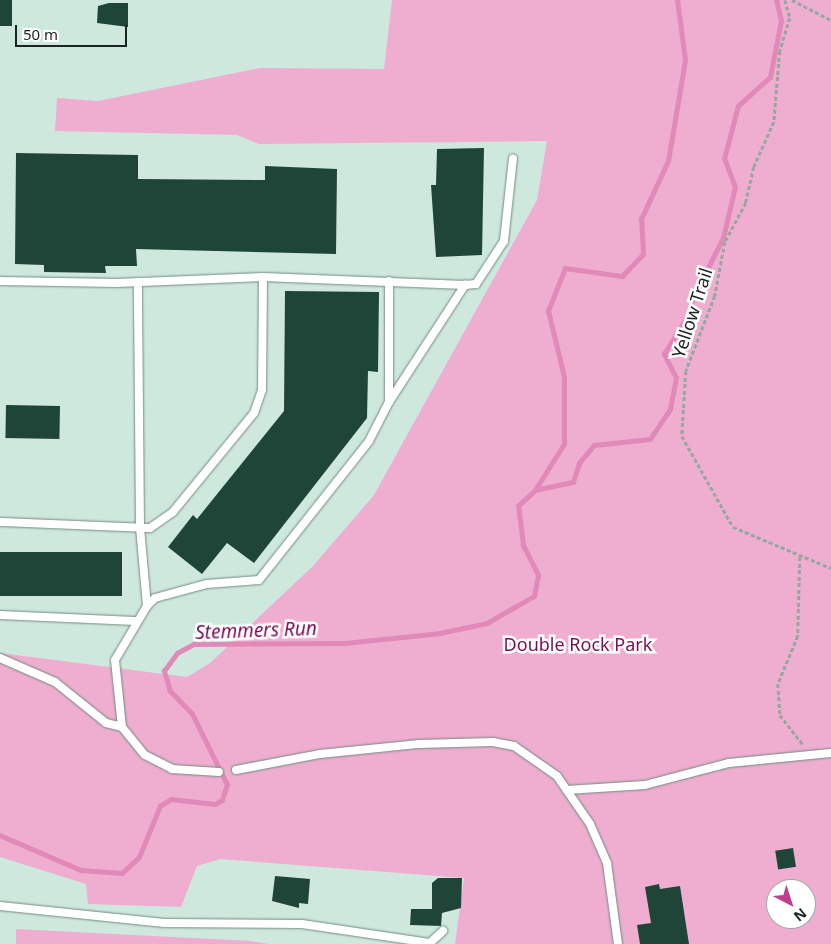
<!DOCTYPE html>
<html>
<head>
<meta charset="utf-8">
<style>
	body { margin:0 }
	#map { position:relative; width:831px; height:944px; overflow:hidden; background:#cfe8de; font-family:"Noto Sans",sans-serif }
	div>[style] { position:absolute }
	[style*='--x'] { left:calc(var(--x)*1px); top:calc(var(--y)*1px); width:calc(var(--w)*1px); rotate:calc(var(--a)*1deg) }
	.green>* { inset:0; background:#efaecf }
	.stream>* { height:4.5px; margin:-2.25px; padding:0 2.25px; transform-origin:2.25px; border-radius:2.25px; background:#e189b8 }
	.building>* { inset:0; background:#1f4438; transform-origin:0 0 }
	.path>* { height:2.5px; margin-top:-1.25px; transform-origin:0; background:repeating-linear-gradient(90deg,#94a8a0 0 4px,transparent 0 6.5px) }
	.roads { filter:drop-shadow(0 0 1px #748b82) drop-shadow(0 0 1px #748b82) }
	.lane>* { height:8px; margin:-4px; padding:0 4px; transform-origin:4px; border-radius:4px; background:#fff }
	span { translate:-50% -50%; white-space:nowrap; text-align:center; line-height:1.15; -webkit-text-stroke:5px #fff; paint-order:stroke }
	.street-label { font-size:18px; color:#1b2421 }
	.park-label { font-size:18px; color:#790f54 }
	.water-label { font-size:19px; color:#770d52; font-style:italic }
	.north { position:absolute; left:766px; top:879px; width:50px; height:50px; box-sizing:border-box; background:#fff; border:1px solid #a4a7a6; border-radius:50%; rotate:140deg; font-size:14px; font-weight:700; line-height:20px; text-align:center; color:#1b2421 }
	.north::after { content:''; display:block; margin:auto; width:18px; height:22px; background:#be3f8b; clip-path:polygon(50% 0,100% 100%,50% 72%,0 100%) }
	.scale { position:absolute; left:15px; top:25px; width:112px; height:22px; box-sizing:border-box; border:2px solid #1b2421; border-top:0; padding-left:6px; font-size:15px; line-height:18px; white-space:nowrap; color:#1b2421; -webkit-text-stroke:4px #fff; paint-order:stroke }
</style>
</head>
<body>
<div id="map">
	<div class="green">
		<div style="clip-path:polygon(evenodd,392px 0,831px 0,831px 944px,455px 944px,464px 878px,220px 859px,197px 866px,181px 907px,88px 904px,86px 884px,0 857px,0 653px,187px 677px,210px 663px,313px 566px,374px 495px,537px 200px,547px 141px,259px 144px,237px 135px,55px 131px,57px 98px,98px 101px,260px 68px,384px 69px,392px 0,776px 889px,806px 889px,806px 919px,776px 919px,776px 889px)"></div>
		<div style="clip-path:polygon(16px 929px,251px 941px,268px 944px,16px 944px)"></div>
	</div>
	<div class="stream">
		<div style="--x:535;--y:490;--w:39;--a:-12"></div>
		<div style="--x:573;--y:482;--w:20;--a:-72"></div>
		<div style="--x:579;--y:463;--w:23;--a:-50"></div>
		<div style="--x:594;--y:445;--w:56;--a:-6.1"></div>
		<div style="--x:650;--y:439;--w:36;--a:-56"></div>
		<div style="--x:670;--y:409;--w:32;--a:-79"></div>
		<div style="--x:676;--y:378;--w:27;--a:-117"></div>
		<div style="--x:664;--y:354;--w:49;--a:-58.2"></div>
		<div style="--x:690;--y:312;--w:13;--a:-81"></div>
		<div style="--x:692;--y:299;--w:68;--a:-63.1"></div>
		<div style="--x:723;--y:238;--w:52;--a:-76.8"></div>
		<div style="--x:735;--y:187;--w:30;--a:-111"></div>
		<div style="--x:724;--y:159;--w:55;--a:-75.2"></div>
		<div style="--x:738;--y:106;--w:43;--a:-42.2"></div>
		<div style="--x:770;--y:77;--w:57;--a:-78.9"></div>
		<div style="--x:781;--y:21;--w:22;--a:-103"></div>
		<div style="--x:0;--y:835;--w:88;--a:23.4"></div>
		<div style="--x:81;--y:870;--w:41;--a:4.2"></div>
		<div style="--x:122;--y:873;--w:23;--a:-43"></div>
		<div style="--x:139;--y:857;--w:55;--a:-67.6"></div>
		<div style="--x:160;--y:806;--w:13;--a:-32"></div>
		<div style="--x:171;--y:799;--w:44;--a:6.5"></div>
		<div style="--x:215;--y:804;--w:8;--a:-30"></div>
		<div style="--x:222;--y:800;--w:16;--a:-72"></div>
		<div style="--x:227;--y:785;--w:79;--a:-116.2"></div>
		<div style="--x:192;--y:714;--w:32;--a:-134"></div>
		<div style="--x:170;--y:691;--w:21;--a:-107"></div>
		<div style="--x:164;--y:671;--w:22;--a:-54"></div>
		<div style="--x:177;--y:653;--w:19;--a:-28"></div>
		<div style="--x:194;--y:644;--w:151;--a:-0.4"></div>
		<div style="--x:345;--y:643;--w:96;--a:-6"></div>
		<div style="--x:440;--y:633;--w:48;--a:-12"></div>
		<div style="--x:487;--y:623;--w:54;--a:-29.9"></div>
		<div style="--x:534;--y:596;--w:21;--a:-79"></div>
		<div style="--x:538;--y:575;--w:34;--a:-117"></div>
		<div style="--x:523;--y:545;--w:39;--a:-97"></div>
		<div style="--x:518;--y:506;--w:23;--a:-43"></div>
		<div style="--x:535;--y:490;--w:54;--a:-57.8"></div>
		<div style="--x:564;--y:444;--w:67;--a:-90"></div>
		<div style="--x:564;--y:377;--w:68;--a:-103.6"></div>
		<div style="--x:548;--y:311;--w:46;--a:-68.4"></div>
		<div style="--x:565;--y:268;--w:58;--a:8"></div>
		<div style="--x:622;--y:276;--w:30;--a:-46"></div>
		<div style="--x:643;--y:254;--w:35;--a:-93"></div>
		<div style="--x:641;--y:219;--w:64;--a:-65"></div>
		<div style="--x:668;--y:161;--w:102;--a:-80.4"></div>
		<div style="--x:685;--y:60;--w:61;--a:-97.6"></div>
	</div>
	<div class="building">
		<div style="left:0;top:0;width:12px;height:26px"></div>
		<div style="clip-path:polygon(109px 3px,128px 3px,128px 27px,97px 23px,98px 6px)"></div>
		<div style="clip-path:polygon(484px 148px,482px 255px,436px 257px,431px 185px,436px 185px,437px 149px)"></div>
		<div style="clip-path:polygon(16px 153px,138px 155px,138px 179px,265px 180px,265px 166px,337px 169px,336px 254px,136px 249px,137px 266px,105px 266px,106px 273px,44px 272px,44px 265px,15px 264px)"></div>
		<div style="clip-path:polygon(285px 291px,379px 292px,378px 372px,368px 371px,367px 418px,254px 563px,227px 543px,202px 574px,168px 547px,193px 515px,197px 519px,284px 411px)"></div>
		<div style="left:6px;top:405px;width:54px;height:33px;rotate:1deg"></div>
		<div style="left:0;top:552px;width:122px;height:44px"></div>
		<div style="left:793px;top:848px;width:19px;height:18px;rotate:81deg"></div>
		<div style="clip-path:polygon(275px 876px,310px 879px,308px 904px,299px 903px,299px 908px,272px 901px)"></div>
		<div style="clip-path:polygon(438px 878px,462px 878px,461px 908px,442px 913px,441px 926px,410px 925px,411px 909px,432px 909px,432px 883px)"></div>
		<div style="clip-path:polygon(659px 884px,660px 889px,680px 886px,689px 944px,640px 944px,637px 925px,651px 923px,645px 887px)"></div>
	</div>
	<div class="path">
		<div style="--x:785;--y:0;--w:19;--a:74"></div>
		<div style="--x:790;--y:18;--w:34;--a:107"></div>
		<div style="--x:780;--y:51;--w:71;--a:94.8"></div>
		<div style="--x:774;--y:122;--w:49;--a:114"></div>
		<div style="--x:754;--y:167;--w:37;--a:103"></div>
		<div style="--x:746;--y:203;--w:44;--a:118.3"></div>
		<div style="--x:725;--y:242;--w:55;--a:100.5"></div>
		<div style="--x:715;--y:296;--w:80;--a:111.1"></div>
		<div style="--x:686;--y:371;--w:65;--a:93.5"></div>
		<div style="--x:682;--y:436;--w:104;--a:60.7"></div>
		<div style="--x:733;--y:527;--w:106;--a:22.7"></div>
		<div style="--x:792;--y:0;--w:44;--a:27.1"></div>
		<div style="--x:800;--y:557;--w:79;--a:91.5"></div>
		<div style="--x:798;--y:636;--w:52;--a:112.6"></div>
		<div style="--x:778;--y:684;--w:31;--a:86"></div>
		<div style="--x:780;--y:715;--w:37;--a:52"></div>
	</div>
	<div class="roads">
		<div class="lane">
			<div style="--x:263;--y:277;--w:202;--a:2.3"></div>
			<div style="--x:0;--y:281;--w:117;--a:1"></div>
			<div style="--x:117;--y:283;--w:146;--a:-2.4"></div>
			<div style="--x:263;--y:277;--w:113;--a:90.5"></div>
			<div style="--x:262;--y:390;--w:24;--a:109"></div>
			<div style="--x:254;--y:413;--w:128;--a:129.3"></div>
			<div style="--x:173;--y:512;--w:28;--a:145"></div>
			<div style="--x:150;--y:528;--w:150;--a:-177.7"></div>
			<div style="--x:389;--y:402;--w:140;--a:-57"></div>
			<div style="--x:465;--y:285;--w:11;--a:-5"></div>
			<div style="--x:476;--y:284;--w:51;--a:-56.9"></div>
			<div style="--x:504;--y:241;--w:83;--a:-83.8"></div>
			<div style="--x:147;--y:606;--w:11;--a:-45"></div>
			<div style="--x:155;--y:598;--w:54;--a:-15.1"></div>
			<div style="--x:207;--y:584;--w:52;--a:-4.4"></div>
			<div style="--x:259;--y:580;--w:177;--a:-51.6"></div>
			<div style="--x:369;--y:441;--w:44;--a:-62.9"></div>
			<div style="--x:389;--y:402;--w:121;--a:-90"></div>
			<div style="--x:0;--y:615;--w:135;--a:2.5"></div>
			<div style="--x:0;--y:658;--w:60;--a:23.6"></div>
			<div style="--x:55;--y:682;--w:65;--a:38.8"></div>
			<div style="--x:106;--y:723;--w:16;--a:14"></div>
			<div style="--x:122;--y:727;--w:36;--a:51"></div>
			<div style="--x:145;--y:755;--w:30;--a:27"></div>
			<div style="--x:172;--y:769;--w:47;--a:3.7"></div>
			<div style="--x:122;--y:727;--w:67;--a:-96"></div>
			<div style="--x:115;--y:660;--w:63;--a:-59.3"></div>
			<div style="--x:147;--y:606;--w:79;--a:-95.1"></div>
			<div style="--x:140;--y:527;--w:245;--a:-90.5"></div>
			<div style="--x:236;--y:770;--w:86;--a:-10.8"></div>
			<div style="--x:320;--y:754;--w:100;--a:-5.8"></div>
			<div style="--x:419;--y:744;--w:74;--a:-1.5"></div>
			<div style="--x:493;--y:742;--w:21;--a:11"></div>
			<div style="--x:514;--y:746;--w:52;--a:34.9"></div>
			<div style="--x:557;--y:776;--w:58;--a:55.5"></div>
			<div style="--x:590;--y:824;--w:43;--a:66.4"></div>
			<div style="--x:607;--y:863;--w:82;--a:82.3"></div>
			<div style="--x:567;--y:790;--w:78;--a:-3.7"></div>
			<div style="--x:645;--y:785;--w:87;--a:-14.7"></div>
			<div style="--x:729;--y:763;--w:102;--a:-5.6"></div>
			<div style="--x:0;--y:906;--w:165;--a:5.9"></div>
			<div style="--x:164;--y:923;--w:138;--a:0.4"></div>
			<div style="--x:302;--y:924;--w:129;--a:8.4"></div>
			<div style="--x:430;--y:943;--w:18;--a:-43"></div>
		</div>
	</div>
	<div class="street-label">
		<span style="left:692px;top:313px;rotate:-72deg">Yellow Trail</span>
	</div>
	<div class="park-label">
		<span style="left:578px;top:644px">Double Rock Park</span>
	</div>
	<div class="water-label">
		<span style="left:256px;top:631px;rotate:-2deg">Stemmers Run</span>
	</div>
	<div class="north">N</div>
	<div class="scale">50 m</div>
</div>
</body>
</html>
